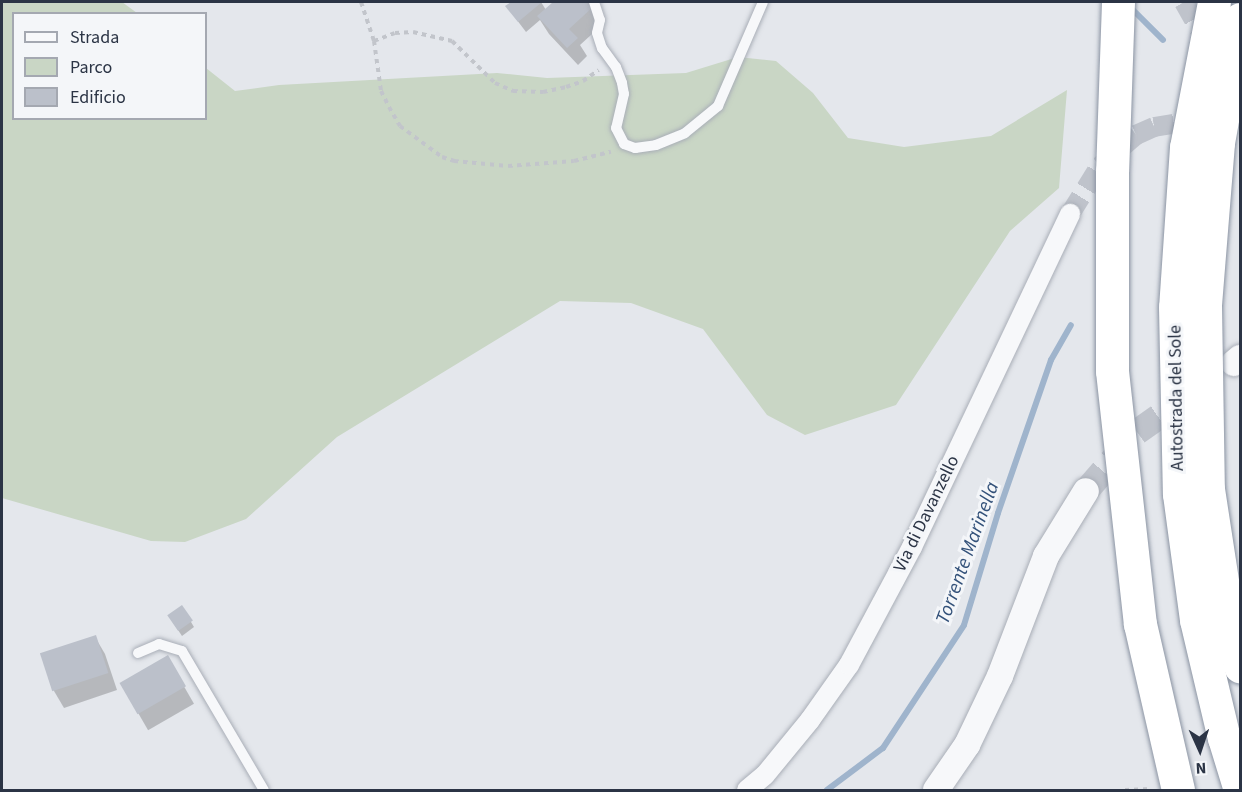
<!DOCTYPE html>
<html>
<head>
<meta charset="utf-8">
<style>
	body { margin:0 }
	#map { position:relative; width:1242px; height:792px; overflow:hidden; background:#e4e7ec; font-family:"Source Sans 3",sans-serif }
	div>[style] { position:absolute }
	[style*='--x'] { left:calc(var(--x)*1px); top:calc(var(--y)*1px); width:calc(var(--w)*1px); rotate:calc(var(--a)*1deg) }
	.green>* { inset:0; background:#c9d6c5 }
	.shadow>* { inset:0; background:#0003; transform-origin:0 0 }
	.stream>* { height:6px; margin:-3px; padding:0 3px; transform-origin:3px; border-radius:3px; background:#9fb4cc }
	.building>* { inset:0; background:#bbc0ca; transform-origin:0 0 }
	.minor-tunnel>* { height:20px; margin-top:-10px; transform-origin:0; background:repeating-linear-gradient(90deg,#bfc3cb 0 20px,transparent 0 30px) }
	.tertiary-tunnel>* { height:26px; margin-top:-13px; transform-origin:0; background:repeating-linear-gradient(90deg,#bfc3cb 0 26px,transparent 0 39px) }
	.path>* { height:4px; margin-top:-2px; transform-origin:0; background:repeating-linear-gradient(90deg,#c2c5cb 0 4.5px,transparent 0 9px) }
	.roads { filter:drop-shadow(0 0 2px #a9aeb7) drop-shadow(0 0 2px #a9aeb7) }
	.service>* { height:10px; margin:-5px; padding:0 5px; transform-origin:5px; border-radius:5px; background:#f7f8fa }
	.minor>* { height:20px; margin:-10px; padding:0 10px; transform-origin:10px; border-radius:10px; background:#f7f8fa }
	.tertiary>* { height:26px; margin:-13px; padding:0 13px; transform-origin:13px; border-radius:13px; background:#f7f8fa }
	.bridges { filter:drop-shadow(0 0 2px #8b94a3) drop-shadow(0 0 2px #8b94a3) }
	.motorway-bridge>* { height:33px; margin:-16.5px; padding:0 16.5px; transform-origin:16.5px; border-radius:16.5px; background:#fff }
	span { translate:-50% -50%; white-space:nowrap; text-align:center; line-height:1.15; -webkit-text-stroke:6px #f4f6f9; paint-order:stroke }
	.street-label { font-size:18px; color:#2b3445 }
	.water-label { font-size:20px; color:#34527a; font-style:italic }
	.frame { position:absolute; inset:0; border:3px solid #2b3445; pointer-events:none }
	.legend { position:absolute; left:12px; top:12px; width:195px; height:108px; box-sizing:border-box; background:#f4f6f9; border:2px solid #a4a8b1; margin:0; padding:8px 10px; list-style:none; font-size:18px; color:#2b3445 }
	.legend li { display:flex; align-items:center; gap:12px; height:30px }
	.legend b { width:30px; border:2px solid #a4a8b1 }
	.north { position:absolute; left:1170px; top:720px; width:60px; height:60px; -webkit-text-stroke:4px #f4f6f9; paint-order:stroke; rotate:177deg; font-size:16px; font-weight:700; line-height:24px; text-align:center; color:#2b3445 }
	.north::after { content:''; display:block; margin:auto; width:21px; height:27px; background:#2b3445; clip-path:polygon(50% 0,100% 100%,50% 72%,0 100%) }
</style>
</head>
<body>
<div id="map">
	<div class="green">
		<div style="clip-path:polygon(2px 2px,122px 2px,137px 13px,14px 14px,14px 118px,206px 118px,206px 68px,235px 91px,279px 85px,497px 73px,547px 78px,686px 73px,738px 57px,776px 61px,813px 93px,848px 138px,904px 147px,991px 136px,1067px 90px,1059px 188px,1010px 231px,896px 405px,805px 435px,767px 415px,703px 329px,631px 303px,560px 301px,337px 437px,246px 519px,185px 542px,151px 541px,2px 498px)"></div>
	</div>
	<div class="shadow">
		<div style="clip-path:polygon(513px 2px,541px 2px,546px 10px,555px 2px,588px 2px,603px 24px,580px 45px,587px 56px,578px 65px,549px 34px,540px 20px,526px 32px,507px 7px)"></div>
		<div style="clip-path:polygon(172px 621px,191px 622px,194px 627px,182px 636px)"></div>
		<div style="clip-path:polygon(95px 637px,105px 654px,117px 690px,64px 708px,54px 691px,42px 655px)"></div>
		<div style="left:167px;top:657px;width:54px;height:53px;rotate:60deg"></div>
	</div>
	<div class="stream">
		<div style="--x:1129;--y:6;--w:48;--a:45"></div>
		<div style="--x:827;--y:790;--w:70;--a:-36.9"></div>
		<div style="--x:883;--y:748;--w:147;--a:-56.6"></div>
		<div style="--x:964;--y:625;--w:117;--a:-73.1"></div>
		<div style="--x:998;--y:513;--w:162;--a:-70.9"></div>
		<div style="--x:1051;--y:360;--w:40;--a:-60.3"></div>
	</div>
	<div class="building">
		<div style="clip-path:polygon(511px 2px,542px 2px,518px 22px,505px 6px)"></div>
		<div style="clip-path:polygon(553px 2px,590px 2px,594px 6px,569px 29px,578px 38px,567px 48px,537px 16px)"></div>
		<div style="left:182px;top:605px;width:19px;height:18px;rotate:55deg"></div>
		<div style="left:96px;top:635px;width:40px;height:59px;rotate:72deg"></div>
		<div style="left:168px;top:655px;width:36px;height:56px;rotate:60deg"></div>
	</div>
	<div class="minor-tunnel">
		<div style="--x:1184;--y:2;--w:45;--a:60.6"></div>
		<div style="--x:1070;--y:214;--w:57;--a:-58"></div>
		<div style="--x:1100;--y:166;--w:48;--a:-40.7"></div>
		<div style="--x:1136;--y:135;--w:20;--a:-24"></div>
		<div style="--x:1154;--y:127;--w:87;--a:-9.2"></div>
	</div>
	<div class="tertiary-tunnel">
		<div style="--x:1086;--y:491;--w:78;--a:-49.2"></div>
		<div style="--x:1137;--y:432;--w:62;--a:-35.2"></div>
	</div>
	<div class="path">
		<div style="--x:361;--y:2;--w:41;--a:71.6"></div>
		<div style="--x:374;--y:41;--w:50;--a:82"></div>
		<div style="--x:381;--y:91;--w:18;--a:63"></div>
		<div style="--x:389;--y:107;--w:22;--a:60"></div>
		<div style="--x:400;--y:126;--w:52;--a:36.4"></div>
		<div style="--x:442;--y:157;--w:13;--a:18"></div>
		<div style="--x:454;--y:161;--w:54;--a:5.3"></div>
		<div style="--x:508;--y:166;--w:66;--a:-4.3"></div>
		<div style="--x:574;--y:161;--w:38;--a:-14"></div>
		<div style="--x:374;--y:41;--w:22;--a:-21"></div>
		<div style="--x:395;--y:33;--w:18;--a:-3"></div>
		<div style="--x:413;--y:32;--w:40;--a:13"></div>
		<div style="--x:452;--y:41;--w:60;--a:44.3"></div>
		<div style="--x:495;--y:83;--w:20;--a:24"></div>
		<div style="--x:513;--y:91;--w:30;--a:2"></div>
		<div style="--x:543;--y:92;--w:24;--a:-12"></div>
		<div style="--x:566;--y:87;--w:18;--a:-19"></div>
		<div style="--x:583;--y:81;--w:19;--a:-35"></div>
		<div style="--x:1125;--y:790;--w:26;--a:-2"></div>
	</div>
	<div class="roads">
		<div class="service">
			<div style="--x:594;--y:2;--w:19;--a:72"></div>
			<div style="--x:600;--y:20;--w:13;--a:103"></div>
			<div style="--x:597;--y:33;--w:16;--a:72"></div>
			<div style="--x:602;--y:48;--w:24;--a:54"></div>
			<div style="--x:616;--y:67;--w:17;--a:69"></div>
			<div style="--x:622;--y:83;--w:11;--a:80"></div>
			<div style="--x:624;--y:94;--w:35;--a:103"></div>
			<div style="--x:616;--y:128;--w:18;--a:63"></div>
			<div style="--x:624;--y:144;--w:12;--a:20"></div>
			<div style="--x:635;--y:148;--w:21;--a:-8"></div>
			<div style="--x:656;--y:145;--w:31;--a:-22"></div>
			<div style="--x:685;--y:133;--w:43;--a:-39.3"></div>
			<div style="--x:718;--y:106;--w:113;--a:-66.6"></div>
			<div style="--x:138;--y:653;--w:23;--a:-23"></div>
			<div style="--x:159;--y:644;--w:24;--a:17"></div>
			<div style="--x:182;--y:651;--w:161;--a:59.5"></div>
		</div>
		<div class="minor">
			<div style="--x:747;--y:790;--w:23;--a:-40"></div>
			<div style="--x:765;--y:775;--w:71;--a:-50.7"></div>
			<div style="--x:810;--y:720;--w:67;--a:-54.7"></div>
			<div style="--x:849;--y:665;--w:134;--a:-61.9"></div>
			<div style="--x:912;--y:547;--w:369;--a:-64.6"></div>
		</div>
		<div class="tertiary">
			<div style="--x:1234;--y:363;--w:8;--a:-40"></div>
			<div style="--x:936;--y:790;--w:55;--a:-55.4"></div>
			<div style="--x:967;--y:745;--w:76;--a:-64.4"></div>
			<div style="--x:1000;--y:676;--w:129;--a:-69"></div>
			<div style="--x:1046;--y:556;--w:76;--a:-58.4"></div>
		</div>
	</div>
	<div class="bridges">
		<div class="motorway-bridge">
			<div style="--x:1118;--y:2;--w:169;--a:92"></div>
			<div style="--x:1112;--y:171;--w:200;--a:90"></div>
			<div style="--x:1112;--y:371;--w:255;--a:83.7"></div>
			<div style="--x:1140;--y:624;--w:170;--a:77.1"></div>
			<div style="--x:1214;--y:2;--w:148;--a:100.9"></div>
			<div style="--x:1186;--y:147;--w:160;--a:93.9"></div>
			<div style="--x:1175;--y:307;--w:187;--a:88.8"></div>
			<div style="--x:1179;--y:494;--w:127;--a:82.3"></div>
			<div style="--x:1196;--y:620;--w:121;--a:76.7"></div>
			<div style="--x:1224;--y:738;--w:54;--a:72.9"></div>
			<div style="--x:1240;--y:19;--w:126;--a:100.1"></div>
			<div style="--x:1218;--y:143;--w:164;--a:94.6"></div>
			<div style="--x:1205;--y:306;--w:183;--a:89.1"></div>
			<div style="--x:1208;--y:489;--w:125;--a:81.3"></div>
			<div style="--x:1227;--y:613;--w:55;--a:76.2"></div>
		</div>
	</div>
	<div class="street-label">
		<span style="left:1177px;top:398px;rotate:-91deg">Autostrada del Sole</span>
		<span style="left:927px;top:514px;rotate:-64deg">Via di Davanzello</span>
	</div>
	<div class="water-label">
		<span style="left:968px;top:553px;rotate:-70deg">Torrente Marinella</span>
	</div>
	<div class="frame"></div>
	<ul class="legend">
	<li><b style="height:8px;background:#f7f8fa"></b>Strada</li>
	<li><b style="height:16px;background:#c9d6c5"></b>Parco</li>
	<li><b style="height:16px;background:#bbc0ca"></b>Edificio</li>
	</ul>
	<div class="north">N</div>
</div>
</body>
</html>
